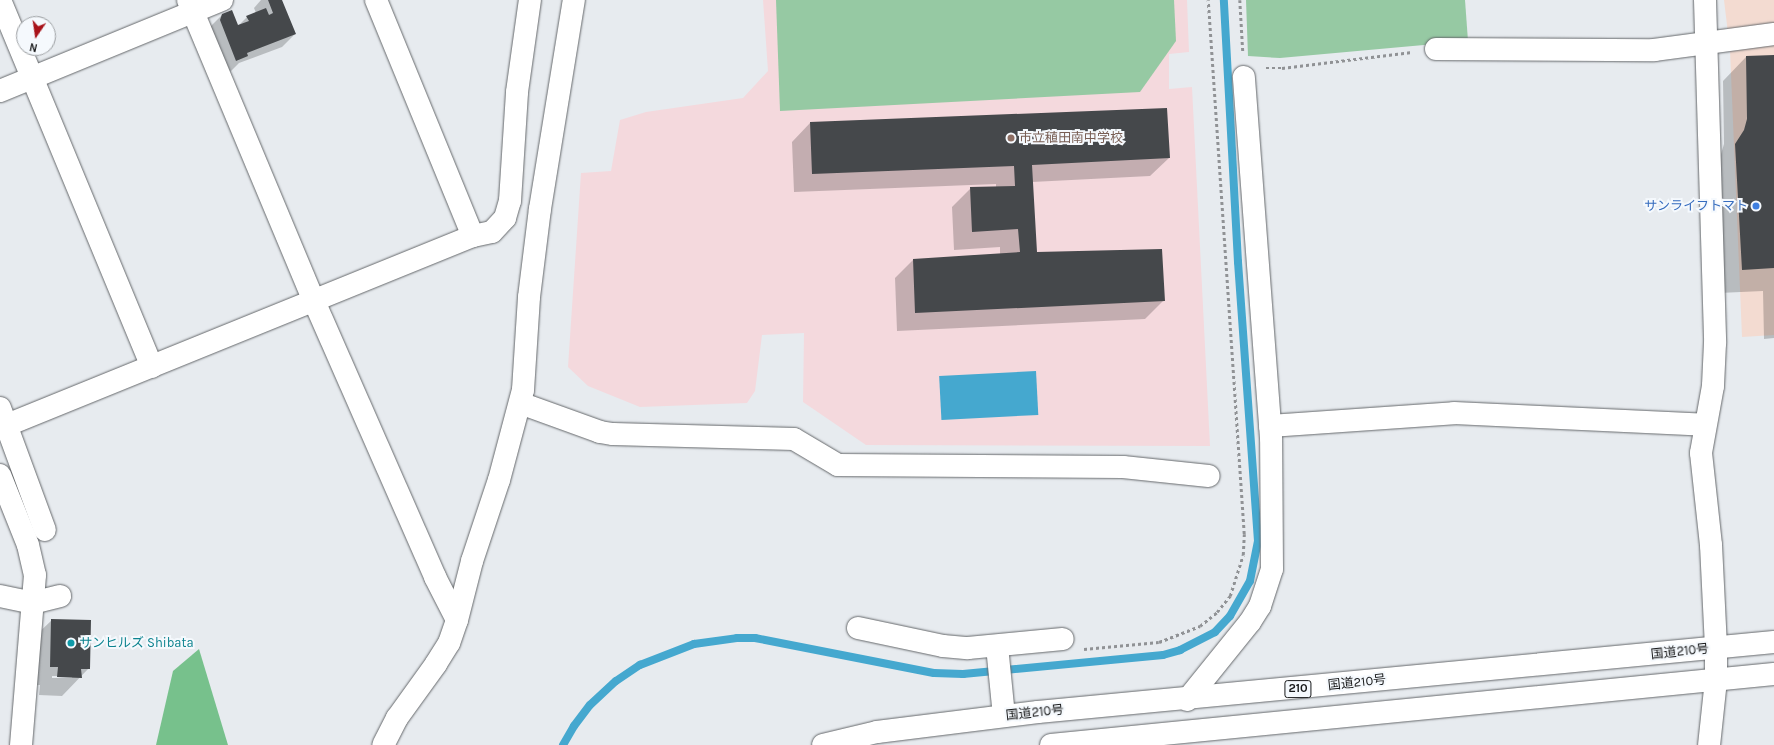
<!DOCTYPE html>
<html>
<head>
<meta charset="utf-8">
<style>
	body { margin:0 }
	#map { position:relative; width:1774px; height:745px; overflow:hidden; background:#e7ebef; font-family:Karla,"Noto Sans JP",sans-serif }
	div>[style] { position:absolute }
	[style*='--x'] { left:calc(var(--x)*1px); top:calc(var(--y)*1px); width:calc(var(--w)*1px); rotate:calc(var(--a)*1deg) }
	.commercial>* { inset:0; background:#f3dbd1 }
	.education>* { inset:0; background:#f4d9dd }
	.green>* { inset:0; background:#96c9a3 }
	.forest>* { inset:0; background:#77c18c }
	.water>* { inset:0; background:#45a8cf; transform-origin:0 0 }
	.shadow>* { inset:0; background:#0003 }
	.stream>* { height:8px; margin:-4px; padding:0 4px; transform-origin:4px; border-radius:4px; background:#45a8cf }
	.building>* { inset:0; background:#45484b }
	.path>* { height:2.5px; margin-top:-1.25px; transform-origin:0; background:repeating-linear-gradient(90deg,#909295 0 3px,transparent 0 6px) }
	.roads { filter:drop-shadow(0 0 1px #65686b) drop-shadow(0 0 1px #65686b) }
	.minor>* { height:22px; margin:-11px; padding:0 11px; transform-origin:11px; border-radius:11px; background:#fff }
	.tertiary>* { height:22px; margin:-11px; padding:0 11px; transform-origin:11px; border-radius:11px; background:#fff }
	.trunk>* { height:22px; margin:-11px; padding:0 11px; transform-origin:11px; border-radius:11px; background:#fff }
	.dots>* { width:11px; height:11px; translate:-50% -50%; box-sizing:border-box; border:2px solid #f5f9fd; border-radius:50% }
	span { translate:-50% -50%; white-space:nowrap; text-align:center; line-height:1.15; -webkit-text-stroke:4px #f5f9fd; paint-order:stroke }
	.shield-label span { padding:1px 3px; background:#f5f9fd; border:1px solid; border-radius:3px; -webkit-text-stroke-width:0 }
	.shield-label { font-size:12px; color:#171819; font-weight:700 }
	.education-label { font-size:13px; color:#785e54 }
	.left { translate:0 -50%; text-align:left }
	.shop-label { font-size:13px; color:#366cbe }
	.right { translate:-100% -50%; text-align:right }
	.culture-label { font-size:13px; color:#0d838f }
	.street-label { font-size:13px; color:#171819 }
	.north { position:absolute; left:16px; top:16px; width:40px; height:40px; box-sizing:border-box; background:#f5f9fd; border:1px solid #9c9fa2; border-radius:50%; rotate:193deg; font-size:11px; font-weight:700; line-height:16px; text-align:center; color:#171819 }
	.north::after { content:''; display:block; margin:auto; width:14px; height:18px; background:#a8131a; clip-path:polygon(50% 0,100% 100%,50% 72%,0 100%) }
</style>
</head>
<body>
<div id="map">
	<div class="commercial">
		<div style="clip-path:polygon(1724px 0,1774px 0,1774px 335px,1742px 337px,1730px 50px)"></div>
	</div>
	<div class="education">
		<div style="clip-path:polygon(763px 0,1187px 0,1189px 52px,1169px 54px,1169px 89px,1192px 87px,1210px 446px,866px 445px,803px 402px,804px 333px,762px 335px,755px 391px,747px 403px,640px 407px,588px 386px,568px 367px,581px 173px,611px 171px,620px 120px,646px 112px,743px 98px,768px 71px)"></div>
	</div>
	<div class="green">
		<div style="clip-path:polygon(776px 0,1174px 0,1176px 41px,1140px 92px,780px 111px)"></div>
		<div style="clip-path:polygon(1246px 0,1465px 0,1468px 41px,1280px 58px,1248px 56px)"></div>
	</div>
	<div class="forest">
		<div style="clip-path:polygon(199px 649px,228px 745px,156px 745px,173px 671px)"></div>
	</div>
	<div class="water">
		<div style="left:1036px;top:371px;width:44px;height:97px;rotate:87deg"></div>
	</div>
	<div class="shadow">
		<div style="clip-path:polygon(261px 0,281px 0,295px 34px,282px 47px,239px 63px,228px 74px,203px 34px,222px 15px,237px 27px,247px 17px,256px 13px,254px 8px)"></div>
		<div style="clip-path:polygon(1774px 56px,1774px 338px,1764px 339px,1763px 291px,1719px 293px,1712px 168px,1721px 154px,1724px 144px,1723px 81px,1746px 57px)"></div>
		<div style="clip-path:polygon(810px 123px,1169px 158px,1150px 176px,1032px 182px,1036px 253px,1164px 300px,1145px 319px,897px 331px,895px 278px,913px 260px,1000px 254px,1000px 247px,954px 250px,952px 207px,971px 188px,996px 187px,996px 184px,794px 192px,792px 142px)"></div>
		<div style="clip-path:polygon(evenodd,52px 620px,89px 668px,62px 696px,39px 695px,40px 685px,32px 685px,33px 638px,52px 620px,52px 676px,72px 676px,72px 678px,52px 678px,52px 676px)"></div>
	</div>
	<div class="stream">
		<div style="--x:563;--y:745;--w:22;--a:-60"></div>
		<div style="--x:574;--y:726;--w:26;--a:-53"></div>
		<div style="--x:590;--y:705;--w:35;--a:-43"></div>
		<div style="--x:616;--y:681;--w:29;--a:-34"></div>
		<div style="--x:640;--y:665;--w:58;--a:-21.3"></div>
		<div style="--x:694;--y:644;--w:43;--a:-7.9"></div>
		<div style="--x:737;--y:638;--w:18;--a:0"></div>
		<div style="--x:755;--y:638;--w:182;--a:11.1"></div>
		<div style="--x:934;--y:673;--w:29;--a:2"></div>
		<div style="--x:963;--y:674;--w:201;--a:-5.4"></div>
		<div style="--x:1163;--y:655;--w:18;--a:-16"></div>
		<div style="--x:1180;--y:650;--w:39;--a:-27"></div>
		<div style="--x:1215;--y:632;--w:22;--a:-47"></div>
		<div style="--x:1230;--y:616;--w:40;--a:-60.3"></div>
		<div style="--x:1250;--y:581;--w:41;--a:-78.7"></div>
		<div style="--x:1258;--y:541;--w:280;--a:-94.1"></div>
		<div style="--x:1238;--y:262;--w:262;--a:-93.1"></div>
	</div>
	<div class="building">
		<div style="clip-path:polygon(268px 0,282px 0,296px 34px,247px 53px,248px 56px,236px 61px,220px 20px,222px 14px,232px 10px,238px 25px,249px 21px,246px 16px,266px 8px,269px 15px,273px 13px)"></div>
		<div style="clip-path:polygon(1774px 55px,1774px 268px,1742px 270px,1735px 144px,1744px 130px,1747px 119px,1746px 56px)"></div>
		<div style="clip-path:polygon(1167px 108px,1170px 158px,1032px 165px,1037px 252px,1162px 249px,1165px 301px,915px 313px,913px 259px,1020px 252px,1018px 229px,972px 232px,970px 187px,1015px 186px,1014px 166px,812px 174px,810px 122px)"></div>
		<div style="clip-path:polygon(51px 619px,91px 620px,90px 669px,81px 669px,82px 678px,57px 677px,58px 667px,50px 667px)"></div>
	</div>
	<div class="path">
		<div style="--x:1240;--y:0;--w:52;--a:86.7"></div>
		<div style="--x:1266;--y:68;--w:16;--a:0"></div>
		<div style="--x:1282;--y:68;--w:131;--a:-7"></div>
		<div style="--x:1084;--y:649;--w:75;--a:-5.3"></div>
		<div style="--x:1159;--y:642;--w:44;--a:-21.3"></div>
		<div style="--x:1200;--y:626;--w:22;--a:-39"></div>
		<div style="--x:1217;--y:612;--w:21;--a:-51"></div>
		<div style="--x:1230;--y:596;--w:43;--a:-72.4"></div>
		<div style="--x:1243;--y:555;--w:21;--a:-87"></div>
		<div style="--x:1244;--y:534;--w:535;--a:-93.86"></div>
	</div>
	<div class="roads">
		<div class="minor">
			<div style="--x:0;--y:0;--w:397;--a:67.5"></div>
			<div style="--x:376;--y:0;--w:255;--a:67.7"></div>
			<div style="--x:1705;--y:0;--w:343;--a:88.3"></div>
			<div style="--x:1715;--y:343;--w:43;--a:92.7"></div>
			<div style="--x:1713;--y:386;--w:68;--a:100.2"></div>
			<div style="--x:1701;--y:453;--w:93;--a:83.8"></div>
			<div style="--x:1711;--y:545;--w:103;--a:87.2"></div>
			<div style="--x:1716;--y:648;--w:32;--a:90"></div>
			<div style="--x:1716;--y:680;--w:65;--a:96.1"></div>
			<div style="--x:1436;--y:49;--w:218;--a:0.3"></div>
			<div style="--x:1654;--y:50;--w:121;--a:-7.6"></div>
			<div style="--x:0;--y:91;--w:240;--a:-22.3"></div>
			<div style="--x:520;--y:403;--w:85;--a:19.9"></div>
			<div style="--x:600;--y:432;--w:13;--a:9"></div>
			<div style="--x:613;--y:434;--w:181;--a:1.6"></div>
			<div style="--x:794;--y:439;--w:51;--a:30.6"></div>
			<div style="--x:838;--y:465;--w:285;--a:0.4"></div>
			<div style="--x:1123;--y:467;--w:86;--a:6"></div>
			<div style="--x:0;--y:408;--w:130;--a:69.8"></div>
			<div style="--x:7;--y:425;--w:503;--a:-22.08"></div>
			<div style="--x:473;--y:236;--w:19;--a:-12"></div>
			<div style="--x:492;--y:232;--w:19;--a:-47"></div>
			<div style="--x:505;--y:218;--w:18;--a:-74"></div>
			<div style="--x:510;--y:201;--w:109;--a:-86.3"></div>
			<div style="--x:517;--y:92;--w:93;--a:-82"></div>
			<div style="--x:1270;--y:426;--w:184;--a:-4"></div>
			<div style="--x:1454;--y:413;--w:251;--a:2.7"></div>
			<div style="--x:0;--y:475;--w:75;--a:68.2"></div>
			<div style="--x:28;--y:545;--w:31;--a:77"></div>
			<div style="--x:35;--y:575;--w:171;--a:94.7"></div>
			<div style="--x:0;--y:596;--w:33;--a:12"></div>
			<div style="--x:32;--y:603;--w:29;--a:-14"></div>
			<div style="--x:457;--y:620;--w:61;--a:-75.7"></div>
			<div style="--x:472;--y:561;--w:85;--a:-71.6"></div>
			<div style="--x:499;--y:480;--w:93;--a:-75.1"></div>
			<div style="--x:523;--y:390;--w:93;--a:-86.3"></div>
			<div style="--x:529;--y:297;--w:89;--a:-82.9"></div>
			<div style="--x:540;--y:209;--w:212;--a:-80.8"></div>
			<div style="--x:858;--y:628;--w:87;--a:12"></div>
			<div style="--x:943;--y:646;--w:25;--a:5"></div>
			<div style="--x:968;--y:648;--w:95;--a:-5.4"></div>
			<div style="--x:997;--y:646;--w:70;--a:84.3"></div>
			<div style="--x:1187;--y:700;--w:100;--a:-51.1"></div>
			<div style="--x:1250;--y:622;--w:19;--a:-58"></div>
			<div style="--x:1260;--y:606;--w:39;--a:-72"></div>
			<div style="--x:1272;--y:569;--w:131;--a:-90.4"></div>
			<div style="--x:1271;--y:438;--w:362;--a:-94.3"></div>
		</div>
		<div class="tertiary">
			<div style="--x:188;--y:0;--w:326;--a:67.3"></div>
			<div style="--x:314;--y:301;--w:301;--a:66.3"></div>
			<div style="--x:435;--y:577;--w:48;--a:62.9"></div>
			<div style="--x:457;--y:620;--w:24;--a:109"></div>
			<div style="--x:449;--y:643;--w:25;--a:122"></div>
			<div style="--x:436;--y:664;--w:67;--a:125.8"></div>
			<div style="--x:397;--y:718;--w:30;--a:117"></div>
		</div>
		<div class="trunk">
			<div style="--x:823;--y:745;--w:56;--a:-13.5"></div>
			<div style="--x:877;--y:732;--w:162;--a:-7.1"></div>
			<div style="--x:1038;--y:712;--w:739;--a:-5.43"></div>
			<div style="--x:1051;--y:745;--w:726;--a:-5.61"></div>
		</div>
	</div>
	<div class="dots">
		<div style="left:1011px;top:138px;background:#8d6e63"></div>
		<div style="left:1756px;top:206px;background:#3f7fe0"></div>
		<div style="left:71px;top:643px;background:#0f9aa8"></div>
	</div>
	<div class="shield-label">
		<span style="left:1298px;top:689px">210</span>
	</div>
	<div class="education-label">
		<span class="left" style="left:1019px;top:138px">市立稙田南中学校</span>
	</div>
	<div class="shop-label">
		<span class="right" style="left:1748px;top:206px">サンライフトマト</span>
	</div>
	<div class="culture-label">
		<span class="left" style="left:79px;top:643px">サンヒルズ Shibata</span>
	</div>
	<div class="street-label">
		<span style="left:1680px;top:652px;rotate:-6deg">国道210号</span>
		<span style="left:1357px;top:683px;rotate:-6deg">国道210号</span>
		<span style="left:1035px;top:713px;rotate:-6deg">国道210号</span>
	</div>
	<div class="north">N</div>
</div>
</body>
</html>
